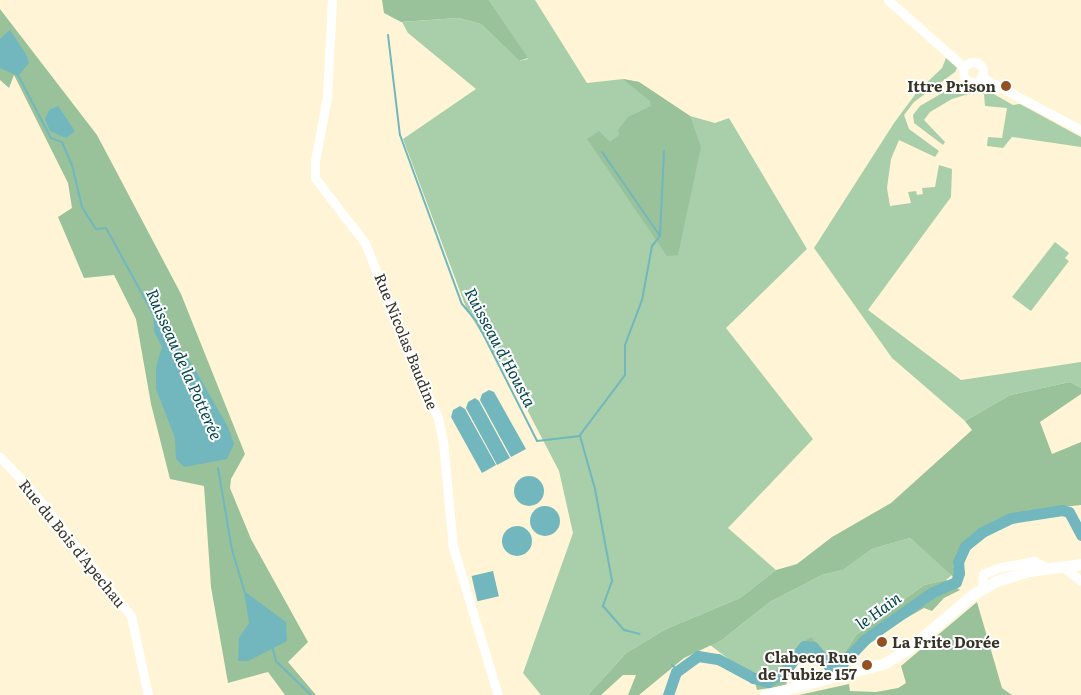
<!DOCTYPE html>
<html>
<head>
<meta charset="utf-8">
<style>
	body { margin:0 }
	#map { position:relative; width:1081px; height:695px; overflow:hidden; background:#fff5d6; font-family:Literata,serif }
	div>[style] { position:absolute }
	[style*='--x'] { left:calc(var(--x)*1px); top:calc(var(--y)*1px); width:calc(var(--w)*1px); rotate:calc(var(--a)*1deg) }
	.green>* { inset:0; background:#a8cfaa }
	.forest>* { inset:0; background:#99c29b }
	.water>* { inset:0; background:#71b7bd; transform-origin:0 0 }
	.round { border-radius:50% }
	.stream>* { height:2px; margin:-1px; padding:0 1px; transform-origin:1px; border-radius:1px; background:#71b7bd }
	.river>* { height:11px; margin:-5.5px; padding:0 5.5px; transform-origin:5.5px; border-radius:5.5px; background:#71b7bd }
	.minor>* { height:9px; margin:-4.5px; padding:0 4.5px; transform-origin:4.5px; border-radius:4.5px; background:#fff }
	.minor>.ring { margin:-4.5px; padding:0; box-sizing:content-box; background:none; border:9px solid #fff; border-radius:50% }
	.major>* { height:11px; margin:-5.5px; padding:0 5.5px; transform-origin:5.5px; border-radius:5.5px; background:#fff }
	.dots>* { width:14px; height:14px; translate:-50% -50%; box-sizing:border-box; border:2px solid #fff; border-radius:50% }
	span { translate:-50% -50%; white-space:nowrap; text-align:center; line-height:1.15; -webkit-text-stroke:4px #fff; paint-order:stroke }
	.poi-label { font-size:15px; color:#373327; font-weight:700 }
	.right { translate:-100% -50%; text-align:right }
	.left { translate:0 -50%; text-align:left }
	.street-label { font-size:15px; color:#373327 }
	.water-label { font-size:16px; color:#004449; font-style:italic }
</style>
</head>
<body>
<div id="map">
	<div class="green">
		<div style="clip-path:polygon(489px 0,535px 0,587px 83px,623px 79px,639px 82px,690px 116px,715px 123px,729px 118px,807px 249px,726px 328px,813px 439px,728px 528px,776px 570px,740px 598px,666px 629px,626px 653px,588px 695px,541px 695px,523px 673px,573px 533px,559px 471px,519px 394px,467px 310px,403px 139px,476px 89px,408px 33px,402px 22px,458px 18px,481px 24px,519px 61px,528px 59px)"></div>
		<div style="clip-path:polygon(946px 58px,957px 68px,955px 72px,914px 102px,904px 115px,909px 129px,939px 151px,935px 157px,899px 140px,891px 159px,887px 188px,890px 206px,911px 203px,908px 192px,916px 191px,917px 195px,923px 194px,922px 188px,935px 187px,939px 165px,952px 169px,951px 197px,868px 310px,961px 380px,1081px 362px,1081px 388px,1070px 382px,1010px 395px,965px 421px,892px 358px,814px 248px,894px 123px,917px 92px,942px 68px)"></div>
		<div style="clip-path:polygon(961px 82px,978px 85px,1013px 105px,1020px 104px,1081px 137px,1081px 147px,1012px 137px,1003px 148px,987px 146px,988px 137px,1002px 138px,1007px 108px,985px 106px,984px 94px,975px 92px,952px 99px,930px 112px,924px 120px,945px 142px,943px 145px,914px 123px,913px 115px,920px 106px)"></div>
		<div style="clip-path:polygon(1055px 242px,1069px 253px,1065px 258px,1069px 261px,1031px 311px,1012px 297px)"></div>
		<div style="clip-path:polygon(910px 538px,952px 575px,946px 580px,924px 585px,856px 635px,845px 652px,829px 656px,797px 646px,780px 666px,767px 676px,743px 670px,710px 645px,722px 640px,770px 602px,822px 575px,843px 570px,872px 549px)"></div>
	</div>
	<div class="forest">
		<div style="clip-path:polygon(382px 0,489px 0,528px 58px,519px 61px,481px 24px,458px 18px,401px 22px,384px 13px)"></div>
		<div style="clip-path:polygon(0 9px,97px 135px,181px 294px,245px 454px,231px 479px,230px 488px,251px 539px,308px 642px,288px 662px,316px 695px,285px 695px,268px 672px,228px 683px,211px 587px,204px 486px,170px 479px,151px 404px,136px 319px,114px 275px,84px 278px,58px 217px,72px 208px,68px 183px,14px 75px,9px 88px,0 80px)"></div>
		<div style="clip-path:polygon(623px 79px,639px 82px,690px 116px,701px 147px,678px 255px,667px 256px,587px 139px,599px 131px,610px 142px,619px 135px,618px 130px,628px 117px,651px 106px,650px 101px)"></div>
		<div style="clip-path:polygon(1070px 382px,1081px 388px,1081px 394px,1040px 422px,1052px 454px,1081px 442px,1081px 505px,1026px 511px,966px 540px,953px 565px,958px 581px,910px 538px,872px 549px,843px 570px,822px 575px,770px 602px,722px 640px,684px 658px,639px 695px,628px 695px,636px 675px,623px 675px,601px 695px,588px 695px,626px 653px,666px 629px,740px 598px,776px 570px,797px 564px,832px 537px,891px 503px,972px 430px,965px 421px,1010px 395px)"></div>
		<div style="clip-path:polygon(946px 580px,960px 590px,944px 598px,932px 611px,924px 608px,870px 639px,849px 663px,830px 665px,804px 653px,785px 675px,787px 685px,757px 690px,755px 682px,746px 678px,743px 670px,767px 676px,780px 666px,797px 646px,811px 637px,829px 656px,845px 652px,856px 635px,924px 585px)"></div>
		<div style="clip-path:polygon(977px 602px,1002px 688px,1012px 695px,799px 695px,849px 684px,850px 691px,876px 692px,898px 688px,906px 683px,901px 666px)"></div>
	</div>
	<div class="water">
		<div style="clip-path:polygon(10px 30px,26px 54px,29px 63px,18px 76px,0 68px,0 39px)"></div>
		<div style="clip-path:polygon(58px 106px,75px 131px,66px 138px,50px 131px,45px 119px,49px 110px)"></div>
		<div style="clip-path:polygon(153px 313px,192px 364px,228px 427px,234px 444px,227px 459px,184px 467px,176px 459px,175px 438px,156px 389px,156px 367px,162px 347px,154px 331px)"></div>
		<div style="clip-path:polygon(489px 390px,494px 392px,526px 449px,511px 457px,480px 400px,482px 394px)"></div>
		<div style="clip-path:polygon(475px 398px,479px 401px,510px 458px,497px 465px,466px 408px,468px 402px)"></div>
		<div style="clip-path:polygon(460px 406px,465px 409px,496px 465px,482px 473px,451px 417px,453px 410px)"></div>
		<div class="round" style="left:514px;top:476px;width:30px;height:30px"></div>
		<div class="round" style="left:530px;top:506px;width:30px;height:30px"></div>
		<div class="round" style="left:502px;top:526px;width:30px;height:30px"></div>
		<div style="left:493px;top:571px;width:26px;height:22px;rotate:77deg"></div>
		<div style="clip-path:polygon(244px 591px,286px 622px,287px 641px,248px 661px,238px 661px,239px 638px,249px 623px)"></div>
	</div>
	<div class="stream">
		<div style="--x:388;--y:35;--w:101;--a:83.2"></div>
		<div style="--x:400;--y:135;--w:180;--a:69.9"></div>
		<div style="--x:462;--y:304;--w:23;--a:50"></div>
		<div style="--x:477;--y:322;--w:133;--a:63.2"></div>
		<div style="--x:537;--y:441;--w:43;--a:-6.6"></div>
		<div style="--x:580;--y:436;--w:55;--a:74.2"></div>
		<div style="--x:595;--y:489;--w:94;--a:79.5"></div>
		<div style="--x:612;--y:581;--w:27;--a:110"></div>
		<div style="--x:603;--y:606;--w:32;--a:49"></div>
		<div style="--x:624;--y:630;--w:16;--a:14"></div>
		<div style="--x:18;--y:75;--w:71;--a:62.4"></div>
		<div style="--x:51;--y:138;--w:12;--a:20"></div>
		<div style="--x:62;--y:142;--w:25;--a:67"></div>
		<div style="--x:72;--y:165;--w:43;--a:76.6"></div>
		<div style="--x:82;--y:207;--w:26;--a:58"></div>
		<div style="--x:96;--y:229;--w:10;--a:-6"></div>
		<div style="--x:106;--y:228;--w:98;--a:61.3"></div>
		<div style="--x:660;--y:236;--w:85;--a:-87.3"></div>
		<div style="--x:580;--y:435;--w:75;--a:-53.1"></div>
		<div style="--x:625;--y:375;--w:30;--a:-90"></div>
		<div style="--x:625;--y:345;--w:48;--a:-69.3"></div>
		<div style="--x:642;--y:300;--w:55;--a:-79.5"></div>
		<div style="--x:652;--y:246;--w:13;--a:-51"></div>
		<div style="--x:660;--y:236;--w:102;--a:-124.6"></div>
		<div style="--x:218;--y:468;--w:83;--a:80.3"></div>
		<div style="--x:232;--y:550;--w:45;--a:73.2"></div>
		<div style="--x:272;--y:646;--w:16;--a:75"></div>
		<div style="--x:276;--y:661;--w:49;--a:44.2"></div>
		<div style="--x:672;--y:665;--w:8;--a:40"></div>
	</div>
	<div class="river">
		<div style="--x:668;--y:695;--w:24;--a:-71"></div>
		<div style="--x:676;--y:672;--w:27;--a:-36"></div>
		<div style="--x:698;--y:656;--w:20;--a:9"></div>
		<div style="--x:718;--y:659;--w:40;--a:28"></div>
		<div style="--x:753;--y:678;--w:16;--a:15"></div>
		<div style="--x:768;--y:682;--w:22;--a:-34"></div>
		<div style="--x:786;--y:670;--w:30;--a:-53"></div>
		<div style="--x:804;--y:646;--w:9;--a:6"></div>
		<div style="--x:813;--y:647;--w:25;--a:50"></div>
		<div style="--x:829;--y:666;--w:12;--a:-5"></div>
		<div style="--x:841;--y:665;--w:34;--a:-47"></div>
		<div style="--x:864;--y:640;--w:82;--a:-35"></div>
		<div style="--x:931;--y:593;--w:27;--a:-24"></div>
		<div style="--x:956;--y:582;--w:9;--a:-72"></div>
		<div style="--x:959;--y:573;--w:11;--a:-95"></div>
		<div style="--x:958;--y:562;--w:17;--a:-66"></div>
		<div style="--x:965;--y:546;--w:22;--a:-39"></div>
		<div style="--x:982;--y:532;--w:32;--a:-26"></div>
		<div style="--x:1011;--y:518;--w:52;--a:-8.9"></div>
		<div style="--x:1062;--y:510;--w:7;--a:16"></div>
		<div style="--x:1069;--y:512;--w:26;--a:62"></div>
	</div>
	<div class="minor">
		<div style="--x:332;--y:0;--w:97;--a:93"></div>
		<div style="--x:327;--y:97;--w:65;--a:100.6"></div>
		<div style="--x:315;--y:161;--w:17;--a:90"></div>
		<div style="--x:315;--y:178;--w:82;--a:52.4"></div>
		<div style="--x:365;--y:243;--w:110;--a:68.6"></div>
		<div style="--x:405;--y:345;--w:80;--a:65.7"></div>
		<div style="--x:438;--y:418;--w:25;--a:78"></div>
		<div style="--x:443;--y:442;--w:105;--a:84.6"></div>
		<div style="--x:453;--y:547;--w:155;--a:73.1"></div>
		<div style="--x:888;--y:0;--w:101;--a:41.4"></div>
		<div class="ring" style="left:963px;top:62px;width:11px;height:11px"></div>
		<div style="--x:981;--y:77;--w:113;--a:27.9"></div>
		<div style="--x:0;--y:457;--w:50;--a:46.6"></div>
		<div style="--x:34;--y:493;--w:157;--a:51.7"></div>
		<div style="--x:131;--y:616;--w:81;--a:77.9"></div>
		<div style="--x:1062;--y:566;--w:24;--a:38"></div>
		<div style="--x:982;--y:588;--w:14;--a:-86"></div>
		<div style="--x:983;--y:574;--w:19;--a:-21"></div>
		<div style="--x:1001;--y:567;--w:34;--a:-10"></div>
		<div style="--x:1034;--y:561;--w:16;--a:27"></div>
	</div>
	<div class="major">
		<div style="--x:765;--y:695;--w:124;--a:-14.9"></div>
		<div style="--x:885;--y:663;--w:29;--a:-31"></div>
		<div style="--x:910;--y:648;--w:82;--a:-40.5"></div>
		<div style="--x:972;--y:595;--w:28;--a:-30"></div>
		<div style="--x:996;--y:581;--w:34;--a:-17"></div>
		<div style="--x:1028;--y:571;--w:53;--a:-7.5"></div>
	</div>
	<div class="dots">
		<div style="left:1006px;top:86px;background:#945021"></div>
		<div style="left:882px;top:642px;background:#945021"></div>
		<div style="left:867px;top:665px;background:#945021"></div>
	</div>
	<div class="poi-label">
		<span class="right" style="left:996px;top:86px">Ittre Prison</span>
		<span class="left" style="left:892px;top:642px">La Frite Dorée</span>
		<span class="right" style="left:857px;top:665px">Clabecq Rue<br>de Tubize 157</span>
	</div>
	<div class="street-label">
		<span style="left:407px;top:341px;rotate:68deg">Rue Nicolas Baudine</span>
		<span style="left:73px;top:543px;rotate:51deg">Rue du Bois d'Apechau</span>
	</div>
	<div class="water-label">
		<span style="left:501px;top:347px;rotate:62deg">Ruisseau d'Housta</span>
		<span style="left:185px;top:364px;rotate:66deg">Ruisseau de la Potterée</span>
		<span style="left:878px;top:610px;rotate:-36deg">le Hain</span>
	</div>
</div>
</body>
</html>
